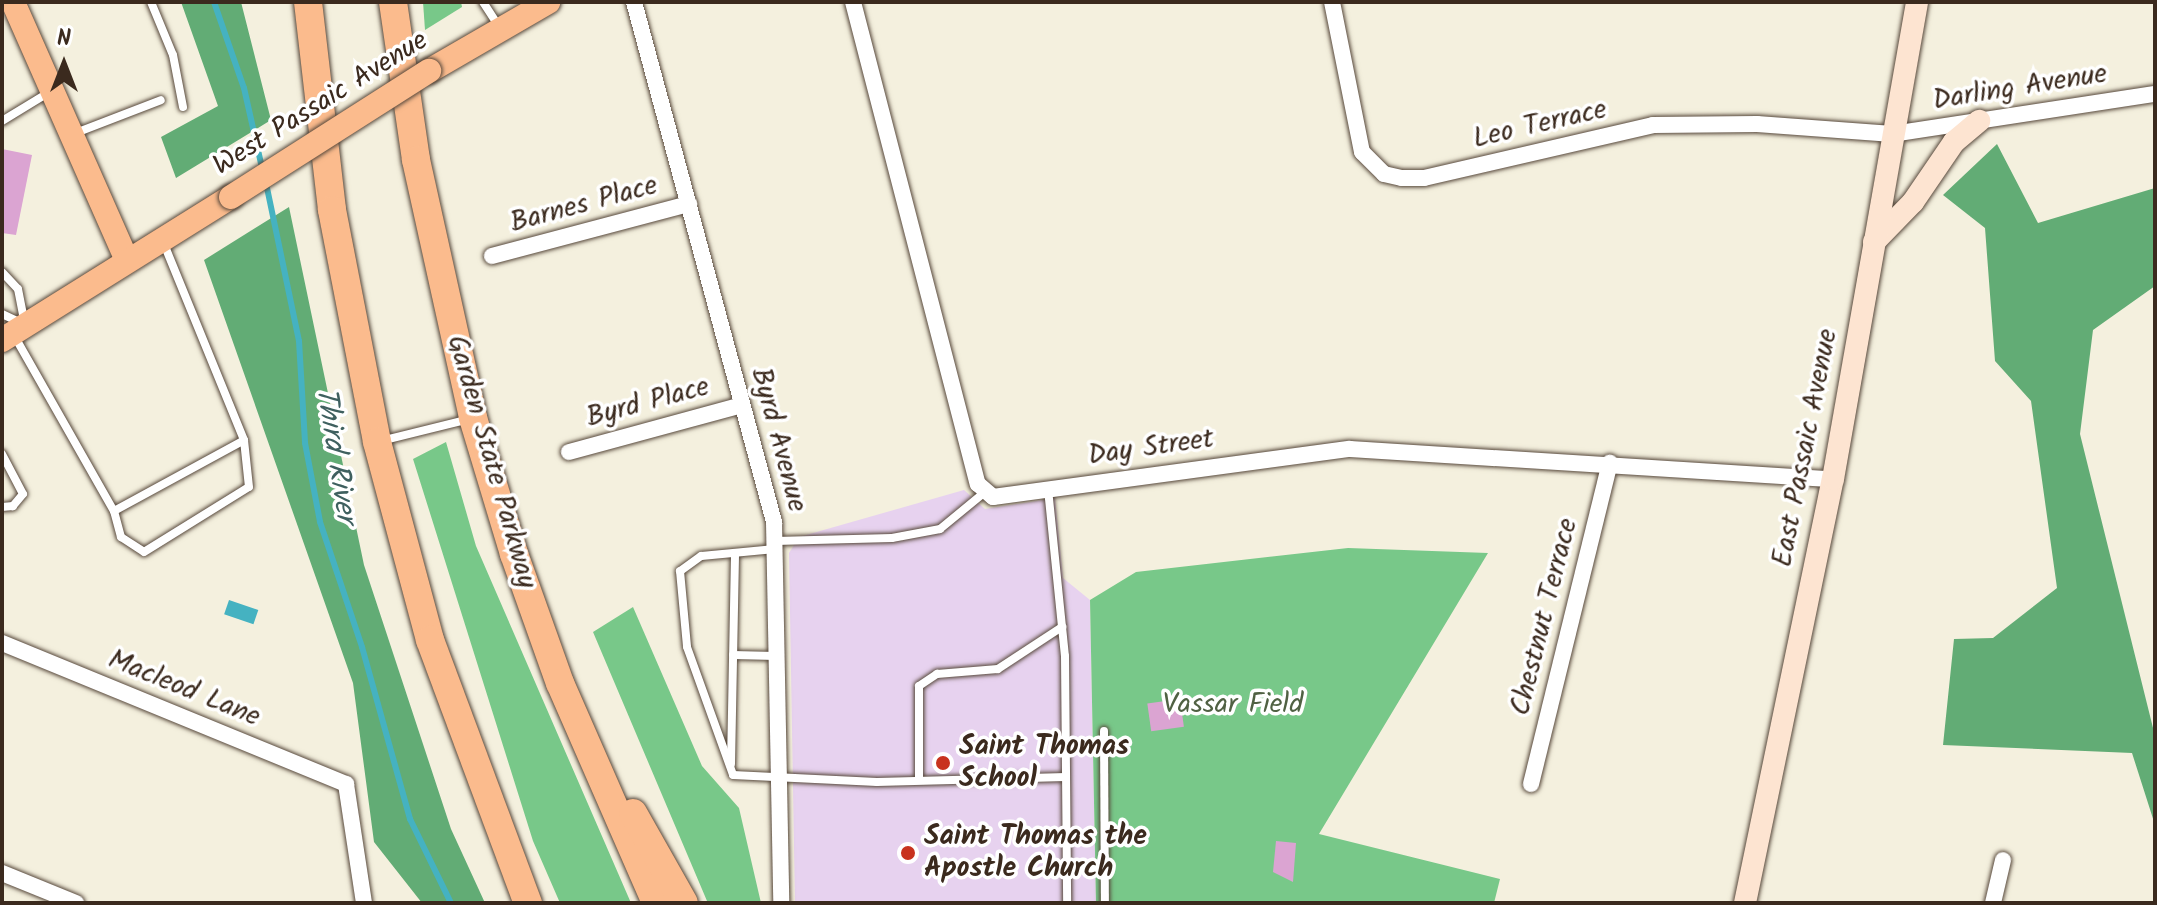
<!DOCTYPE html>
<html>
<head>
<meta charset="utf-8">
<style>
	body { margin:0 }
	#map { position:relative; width:2157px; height:905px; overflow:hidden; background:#f4f0de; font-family:Kalam,sans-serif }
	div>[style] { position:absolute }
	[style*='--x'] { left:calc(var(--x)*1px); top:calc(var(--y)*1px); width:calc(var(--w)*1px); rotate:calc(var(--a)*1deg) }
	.built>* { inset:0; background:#e7d2ef }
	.green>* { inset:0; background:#78c889 }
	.forest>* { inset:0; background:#62ac75 }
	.water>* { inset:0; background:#45b2c1; transform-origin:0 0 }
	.stream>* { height:6px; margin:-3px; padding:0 3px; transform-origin:3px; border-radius:3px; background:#45b2c1 }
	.building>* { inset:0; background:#dba4d2; transform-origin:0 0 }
	.roads { filter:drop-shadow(0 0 2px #57483b) drop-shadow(0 0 2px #57483b) }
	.service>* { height:8px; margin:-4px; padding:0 4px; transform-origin:4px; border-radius:4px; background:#fff }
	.minor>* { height:16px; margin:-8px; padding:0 8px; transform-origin:8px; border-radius:8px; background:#fff }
	.secondary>* { height:22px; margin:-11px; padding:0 11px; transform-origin:11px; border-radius:11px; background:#fde4d1 }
	.primary>* { height:24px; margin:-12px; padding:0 12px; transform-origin:12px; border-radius:12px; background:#fbbb8d }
	.motorway>* { height:28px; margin:-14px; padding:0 14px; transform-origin:14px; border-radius:14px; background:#fbbb8d }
	.bridges { filter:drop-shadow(0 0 2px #57483b) drop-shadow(0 0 2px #57483b) }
	.primary-bridge>* { height:24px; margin:-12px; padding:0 12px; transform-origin:12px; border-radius:12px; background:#fbbb8d }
	.dots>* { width:22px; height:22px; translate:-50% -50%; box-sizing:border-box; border:4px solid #fff; border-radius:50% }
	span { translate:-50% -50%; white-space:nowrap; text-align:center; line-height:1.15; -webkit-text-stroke:7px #fff; paint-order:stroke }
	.street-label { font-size:28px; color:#3b2a1e }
	.park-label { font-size:28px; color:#506143 }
	.poi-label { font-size:28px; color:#3b2a1e; font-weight:700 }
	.left { translate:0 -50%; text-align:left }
	.water-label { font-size:30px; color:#3f605f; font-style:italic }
	.frame { position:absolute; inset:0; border:4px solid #3b2a1e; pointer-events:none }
	.north { position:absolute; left:24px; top:24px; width:80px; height:80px; -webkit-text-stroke:6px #fff; paint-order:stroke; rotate:0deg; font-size:22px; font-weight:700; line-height:32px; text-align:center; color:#3b2a1e }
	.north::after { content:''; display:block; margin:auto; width:28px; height:36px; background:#3b2a1e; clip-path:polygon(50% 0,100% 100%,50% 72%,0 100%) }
</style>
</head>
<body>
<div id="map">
	<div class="built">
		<div style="clip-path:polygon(964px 490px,985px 509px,1055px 498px,1063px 578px,1090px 600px,1096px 903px,795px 903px,789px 553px,799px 537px)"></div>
	</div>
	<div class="green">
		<div style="clip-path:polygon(423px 2px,461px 2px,462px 7px,425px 30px)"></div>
		<div style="clip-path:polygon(446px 442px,476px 546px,631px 903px,560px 903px,533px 841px,413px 459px)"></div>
		<div style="clip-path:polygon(1348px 548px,1488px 553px,1319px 834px,1500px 879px,1494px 903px,1096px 903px,1090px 600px,1136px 572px)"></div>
		<div style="clip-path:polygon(633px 607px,702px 766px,739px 808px,761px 903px,707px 901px,593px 632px)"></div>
	</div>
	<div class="forest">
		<div style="clip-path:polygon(181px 2px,241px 2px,271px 120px,176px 178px,161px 137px,218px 106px)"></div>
		<div style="clip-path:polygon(1997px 144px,2038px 223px,2155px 188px,2155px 286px,2093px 330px,2080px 434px,2155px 736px,2155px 825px,2132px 753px,1943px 745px,1954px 639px,1993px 638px,2057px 588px,2031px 401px,1995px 361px,1985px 228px,1943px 195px)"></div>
		<div style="clip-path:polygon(289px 207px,364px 565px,451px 829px,485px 903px,422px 903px,374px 842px,353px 683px,204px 260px)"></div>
	</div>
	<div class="water">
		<div style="left:229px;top:600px;width:31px;height:15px;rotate:19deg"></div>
	</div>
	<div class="stream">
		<div style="--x:214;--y:2;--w:91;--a:70.8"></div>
		<div style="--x:244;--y:88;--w:82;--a:77.3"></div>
		<div style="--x:266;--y:183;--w:161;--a:78.2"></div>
		<div style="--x:299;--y:341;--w:102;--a:86.6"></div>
		<div style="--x:305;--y:443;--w:80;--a:79.2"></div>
		<div style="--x:320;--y:522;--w:132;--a:71.4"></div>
		<div style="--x:362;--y:647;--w:179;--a:74.4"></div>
		<div style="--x:410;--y:819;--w:93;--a:64"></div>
	</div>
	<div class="building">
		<div style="clip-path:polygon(2px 149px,32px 155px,16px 235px,2px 233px)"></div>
		<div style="left:1180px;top:699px;width:28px;height:33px;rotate:82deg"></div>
		<div style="clip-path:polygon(1276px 841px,1296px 843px,1293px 882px,1273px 872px)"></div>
	</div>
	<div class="roads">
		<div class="service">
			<div style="--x:151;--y:2;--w:57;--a:67.5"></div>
			<div style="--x:173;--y:55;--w:53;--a:79.1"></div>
			<div style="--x:483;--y:2;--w:30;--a:57"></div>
			<div style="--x:2;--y:121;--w:54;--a:-31.3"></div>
			<div style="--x:73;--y:134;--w:94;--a:-21.1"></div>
			<div style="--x:2;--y:272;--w:23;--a:47"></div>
			<div style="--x:18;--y:289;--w:36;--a:79"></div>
			<div style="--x:2;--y:314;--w:21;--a:25"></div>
			<div style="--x:15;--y:337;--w:200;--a:60.4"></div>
			<div style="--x:114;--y:511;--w:27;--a:75"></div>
			<div style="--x:121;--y:537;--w:27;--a:33"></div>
			<div style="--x:144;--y:552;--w:123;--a:-31.8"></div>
			<div style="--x:249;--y:487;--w:47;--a:-96.1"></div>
			<div style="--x:244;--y:440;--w:214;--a:-112.2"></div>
			<div style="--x:381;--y:441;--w:91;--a:-14"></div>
			<div style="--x:2;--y:454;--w:45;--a:62.3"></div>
			<div style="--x:23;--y:494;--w:16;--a:130"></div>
			<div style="--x:13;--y:506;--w:11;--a:175"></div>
			<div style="--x:1048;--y:489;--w:168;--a:84.2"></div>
			<div style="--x:1065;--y:656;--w:247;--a:89.5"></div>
			<div style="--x:114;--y:511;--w:148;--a:-28.6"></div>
			<div style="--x:775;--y:541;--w:117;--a:-1.5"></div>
			<div style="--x:892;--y:538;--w:49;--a:-10.6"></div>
			<div style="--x:940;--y:529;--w:58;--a:-39.4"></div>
			<div style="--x:775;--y:549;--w:74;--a:174.6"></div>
			<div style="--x:701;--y:556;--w:26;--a:144"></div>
			<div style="--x:680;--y:571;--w:76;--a:84.7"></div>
			<div style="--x:687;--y:647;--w:136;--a:70.2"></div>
			<div style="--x:733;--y:775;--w:144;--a:2.8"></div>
			<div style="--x:877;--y:782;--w:189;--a:-1.5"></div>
			<div style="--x:733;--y:655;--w:43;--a:1.3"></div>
			<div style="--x:1104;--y:731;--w:172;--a:89.7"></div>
			<div style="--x:731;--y:764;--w:211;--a:-88.9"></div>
			<div style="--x:919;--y:780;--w:94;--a:-90"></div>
			<div style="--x:919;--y:686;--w:22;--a:-34"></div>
			<div style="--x:937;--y:674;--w:61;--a:-4.7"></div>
			<div style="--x:998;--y:669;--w:77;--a:-33.3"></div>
		</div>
		<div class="minor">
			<div style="--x:634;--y:2;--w:539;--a:74.93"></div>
			<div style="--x:774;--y:522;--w:381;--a:88.9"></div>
			<div style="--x:853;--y:2;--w:498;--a:75.5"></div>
			<div style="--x:978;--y:484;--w:20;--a:41"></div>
			<div style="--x:993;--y:497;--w:360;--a:-7.7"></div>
			<div style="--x:1350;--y:449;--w:484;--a:3.6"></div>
			<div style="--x:1332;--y:2;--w:153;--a:78.7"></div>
			<div style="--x:1362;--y:152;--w:31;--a:45"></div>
			<div style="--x:1384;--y:174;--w:18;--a:13"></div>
			<div style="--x:1402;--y:178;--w:22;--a:0"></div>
			<div style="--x:1424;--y:178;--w:235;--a:-13"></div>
			<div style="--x:1653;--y:125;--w:104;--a:-0.6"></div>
			<div style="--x:1757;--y:124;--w:136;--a:4.2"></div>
			<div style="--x:1893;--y:134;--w:265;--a:-8.7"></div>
			<div style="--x:492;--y:256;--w:204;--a:-14.8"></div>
			<div style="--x:569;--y:452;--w:179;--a:-15.2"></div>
			<div style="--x:2;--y:643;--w:372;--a:22.3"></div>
			<div style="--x:346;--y:784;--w:120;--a:81.4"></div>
			<div style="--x:1531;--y:784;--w:331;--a:-76.2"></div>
			<div style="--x:2;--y:873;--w:80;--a:22.1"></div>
			<div style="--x:1993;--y:903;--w:44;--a:-76.9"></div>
		</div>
		<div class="secondary">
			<div style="--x:1874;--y:242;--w:56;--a:-45.7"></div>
			<div style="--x:1913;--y:202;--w:73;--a:-55.7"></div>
			<div style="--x:1954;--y:142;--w:33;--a:-40"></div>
			<div style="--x:1745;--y:903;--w:433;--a:-78.3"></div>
			<div style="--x:1833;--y:479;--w:484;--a:-80"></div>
		</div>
		<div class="primary">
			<div style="--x:13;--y:2;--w:280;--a:66.2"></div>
			<div style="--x:429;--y:71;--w:138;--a:-30.1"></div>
			<div style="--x:2;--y:340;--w:270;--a:-32"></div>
		</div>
		<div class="motorway">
			<div style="--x:308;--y:2;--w:209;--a:83.4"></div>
			<div style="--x:332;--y:210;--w:236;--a:79"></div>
			<div style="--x:377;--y:442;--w:205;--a:75"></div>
			<div style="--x:430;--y:640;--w:281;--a:69.6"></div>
			<div style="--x:393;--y:2;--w:160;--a:81.7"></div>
			<div style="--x:416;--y:160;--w:264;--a:77.5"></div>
			<div style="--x:473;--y:418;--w:142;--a:73.2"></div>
			<div style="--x:514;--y:554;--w:137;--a:70.4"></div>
			<div style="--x:560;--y:683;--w:240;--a:66.4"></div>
			<div style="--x:633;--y:813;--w:103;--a:60.5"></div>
		</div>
	</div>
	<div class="bridges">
		<div class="primary-bridge">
			<div style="--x:231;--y:197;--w:235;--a:-32.5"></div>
		</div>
	</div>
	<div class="dots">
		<div style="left:943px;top:763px;background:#c8321e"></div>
		<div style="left:908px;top:853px;background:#c8321e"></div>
	</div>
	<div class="street-label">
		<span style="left:2020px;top:88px;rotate:-9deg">Darling Avenue</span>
		<span style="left:321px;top:104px;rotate:-32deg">West Passaic Avenue</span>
		<span style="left:1540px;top:125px;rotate:-13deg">Leo Terrace</span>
		<span style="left:584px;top:205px;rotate:-15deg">Barnes Place</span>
		<span style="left:648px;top:403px;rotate:-15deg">Byrd Place</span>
		<span style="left:778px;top:440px;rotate:75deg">Byrd Avenue</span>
		<span style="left:1151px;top:448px;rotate:-8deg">Day Street</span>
		<span style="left:1806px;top:448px;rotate:-79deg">East Passaic Avenue</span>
		<span style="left:491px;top:462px;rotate:74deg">Garden State Parkway</span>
		<span style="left:1545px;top:617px;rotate:-76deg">Chestnut Terrace</span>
		<span style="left:184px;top:689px;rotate:22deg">Macleod Lane</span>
	</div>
	<div class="park-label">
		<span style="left:1233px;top:705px">Vassar Field</span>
	</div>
	<div class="poi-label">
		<span class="left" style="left:959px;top:763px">Saint Thomas<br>School</span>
		<span class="left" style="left:924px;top:853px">Saint Thomas the<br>Apostle Church</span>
	</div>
	<div class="water-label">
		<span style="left:335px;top:455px;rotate:81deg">Third River</span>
	</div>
	<div class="frame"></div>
	<div class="north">N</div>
</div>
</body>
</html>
